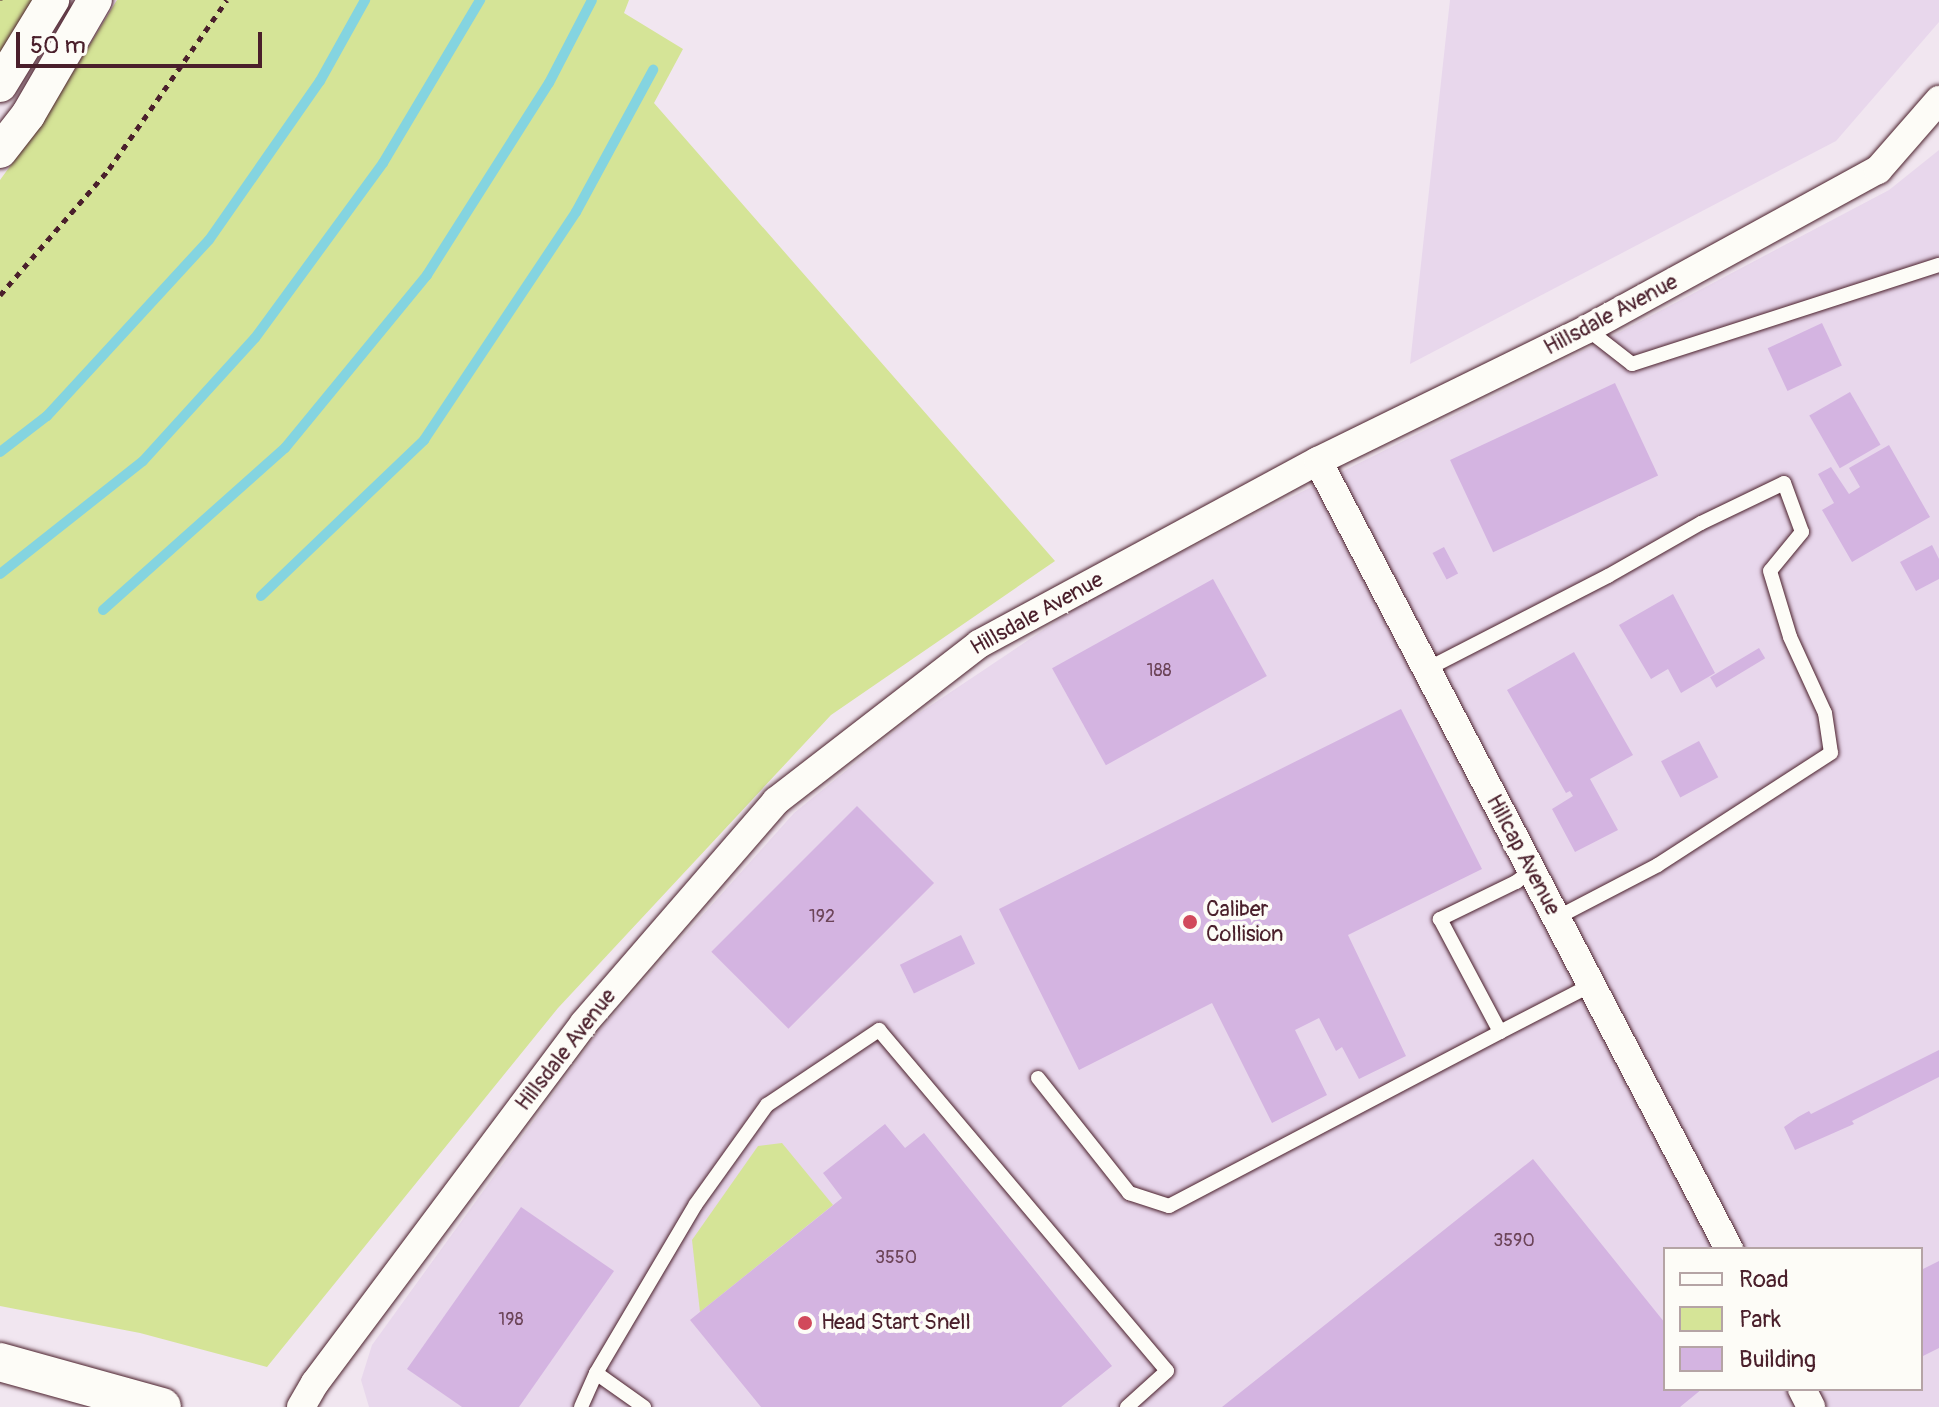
<!DOCTYPE html>
<html>
<head>
<meta charset="utf-8">
<style>
	body { margin:0 }
	#map { position:relative; width:1939px; height:1407px; overflow:hidden; background:#f1e6f0; font-family:Pangolin,sans-serif }
	div>[style] { position:absolute }
	[style*='--x'] { left:calc(var(--x)*1px); top:calc(var(--y)*1px); width:calc(var(--w)*1px); rotate:calc(var(--a)*1deg) }
	.built>* { inset:0; background:#e8d7ec }
	.green>* { inset:0; background:#d5e497 }
	.stream>* { height:10px; margin:-5px; padding:0 5px; transform-origin:5px; border-radius:5px; background:#84d4e0 }
	.building>* { inset:0; background:#d4b4e1; transform-origin:0 0 }
	.path>* { height:5px; margin-top:-2.5px; transform-origin:0; background:repeating-linear-gradient(90deg,#4a1f2b 0 6px,transparent 0 12px) }
	.roads { filter:drop-shadow(0 0 2px #4a1f2b) drop-shadow(0 0 2px #4a1f2b) }
	.service>* { height:14px; margin:-7px; padding:0 7px; transform-origin:7px; border-radius:7px; background:#fdfcf7 }
	.minor>* { height:28px; margin:-14px; padding:0 14px; transform-origin:14px; border-radius:14px; background:#fdfcf7 }
	.tertiary>* { height:34px; margin:-17px; padding:0 17px; transform-origin:17px; border-radius:17px; background:#fdfcf7 }
	.secondary>* { height:38px; margin:-19px; padding:0 19px; transform-origin:19px; border-radius:19px; background:#fdfcf7 }
	.dots>* { width:22px; height:22px; translate:-50% -50%; box-sizing:border-box; border:4px solid #fdfcf7; border-radius:50% }
	span { translate:-50% -50%; white-space:nowrap; text-align:center; line-height:1.15; -webkit-text-stroke:8px #fdfcf7; paint-order:stroke }
	.number-label { font-size:18px; color:#6c4458 }
	.number-label span { -webkit-text-stroke-width:0 }
	.street-label { font-size:22px; color:#4a1f2b }
	.poi-label { font-size:22px; color:#4a1f2b }
	.left { translate:0 -50%; text-align:left }
	.legend { position:absolute; left:1663px; top:1247px; width:260px; height:144px; box-sizing:border-box; background:#fdfcf7; border:2px solid #b5a4a5; margin:0; padding:10px 14px; list-style:none; font-size:24px; color:#4a1f2b }
	.legend li { display:flex; align-items:center; gap:16px; height:40px }
	.legend b { width:40px; border:2px solid #b5a4a5 }
	.scale { position:absolute; left:16px; top:32px; width:246px; height:36px; box-sizing:border-box; border:4px solid #4a1f2b; border-top:0; padding-left:10px; font-size:24px; line-height:28px; white-space:nowrap; color:#4a1f2b; -webkit-text-stroke:6px #fdfcf7; paint-order:stroke }
</style>
</head>
<body>
<div id="map">
	<div class="built">
		<div style="clip-path:polygon(1450px 0,1939px 0,1939px 22px,1836px 141px,1410px 364px)"></div>
		<div style="clip-path:polygon(evenodd,1939px 150px,1939px 1407px,369px 1407px,361px 1380px,372px 1345px,598px 1032px,794px 813px,906px 722px,1094px 596px,1603px 341px,1889px 190px,1939px 150px,1665px 1249px,1921px 1249px,1921px 1389px,1665px 1389px,1665px 1249px)"></div>
	</div>
	<div class="green">
		<div style="clip-path:polygon(0 0,50px 0,0 85px)"></div>
		<div style="clip-path:polygon(117px 0,629px 0,624px 13px,683px 49px,654px 103px,1055px 561px,831px 715px,558px 1008px,267px 1367px,140px 1333px,0 1306px,0 180px,43px 121px)"></div>
		<div style="clip-path:polygon(782px 1143px,833px 1205px,700px 1312px,692px 1240px,758px 1146px)"></div>
	</div>
	<div class="stream">
		<div style="--x:0;--y:452;--w:59;--a:-37.5"></div>
		<div style="--x:47;--y:416;--w:239;--a:-47.4"></div>
		<div style="--x:209;--y:240;--w:194;--a:-55.1"></div>
		<div style="--x:320;--y:81;--w:93;--a:-60.9"></div>
		<div style="--x:0;--y:574;--w:182;--a:-38.3"></div>
		<div style="--x:143;--y:461;--w:166;--a:-47.7"></div>
		<div style="--x:255;--y:338;--w:217;--a:-53.8"></div>
		<div style="--x:383;--y:163;--w:190;--a:-59.2"></div>
		<div style="--x:261;--y:596;--w:226;--a:-43.7"></div>
		<div style="--x:424;--y:440;--w:274;--a:-56.3"></div>
		<div style="--x:576;--y:212;--w:162;--a:-61.5"></div>
		<div style="--x:103;--y:610;--w:244;--a:-41.7"></div>
		<div style="--x:285;--y:448;--w:224;--a:-50.6"></div>
		<div style="--x:427;--y:275;--w:227;--a:-57.6"></div>
		<div style="--x:549;--y:83;--w:93;--a:-62.6"></div>
	</div>
	<div class="building">
		<div style="left:1822px;top:323px;width:47px;height:60px;rotate:65deg"></div>
		<div style="left:1615px;top:383px;width:102px;height:182px;rotate:65deg"></div>
		<div style="left:1850px;top:392px;width:61px;height:47px;rotate:60deg"></div>
		<div style="clip-path:polygon(1889px 445px,1930px 517px,1852px 562px,1822px 510px,1834px 503px,1818px 474px,1831px 467px,1849px 494px,1860px 487px,1849px 468px)"></div>
		<div style="clip-path:polygon(1932px 545px,1939px 559px,1939px 579px,1916px 591px,1900px 562px)"></div>
		<div style="left:1444px;top:547px;width:30px;height:13px;rotate:62deg"></div>
		<div style="left:1213px;top:579px;width:111px;height:184px;rotate:61deg"></div>
		<div style="clip-path:polygon(1673px 594px,1715px 673px,1681px 693px,1668px 669px,1651px 679px,1619px 625px)"></div>
		<div style="left:1759px;top:648px;width:12px;height:57px;rotate:59deg"></div>
		<div style="clip-path:polygon(1574px 652px,1633px 755px,1590px 779px,1618px 830px,1575px 852px,1552px 809px,1573px 796px,1570px 791px,1566px 793px,1507px 690px)"></div>
		<div style="clip-path:polygon(1401px 709px,1482px 869px,1348px 935px,1406px 1056px,1359px 1079px,1342px 1047px,1336px 1051px,1319px 1018px,1295px 1030px,1327px 1095px,1272px 1123px,1212px 1003px,1079px 1070px,999px 909px)"></div>
		<div style="left:1699px;top:741px;width:41px;height:43px;rotate:62deg"></div>
		<div style="left:857px;top:806px;width:109px;height:206px;rotate:45deg"></div>
		<div style="left:961px;top:935px;width:32px;height:68px;rotate:64deg"></div>
		<div style="clip-path:polygon(1939px 1050px,1939px 1077px,1852px 1121px,1854px 1124px,1795px 1150px,1784px 1127px,1798px 1117px,1809px 1111px,1811px 1114px)"></div>
		<div style="clip-path:polygon(885px 1124px,905px 1148px,924px 1133px,1112px 1366px,1061px 1407px,761px 1407px,690px 1320px,842px 1198px,823px 1173px)"></div>
		<div style="clip-path:polygon(1533px 1159px,1665px 1323px,1665px 1389px,1702px 1389px,1680px 1407px,1222px 1407px)"></div>
		<div style="clip-path:polygon(521px 1207px,614px 1271px,519px 1407px,462px 1407px,407px 1369px)"></div>
		<div style="clip-path:polygon(1939px 1261px,1939px 1348px,1921px 1357px,1921px 1270px)"></div>
	</div>
	<div class="path">
		<div style="--x:0;--y:1;--w:1;--a:-90"></div>
		<div style="--x:0;--y:295;--w:167;--a:-49.1"></div>
		<div style="--x:109;--y:169;--w:206;--a:-55.1"></div>
	</div>
	<div class="roads">
		<div class="service">
			<div style="--x:1587;--y:329;--w:57;--a:37.9"></div>
			<div style="--x:1632;--y:364;--w:323;--a:-17.9"></div>
			<div style="--x:1427;--y:669;--w:203;--a:-27.2"></div>
			<div style="--x:1608;--y:576;--w:107;--a:-29.7"></div>
			<div style="--x:1701;--y:523;--w:92;--a:-25.7"></div>
			<div style="--x:1784;--y:483;--w:52;--a:69.8"></div>
			<div style="--x:1802;--y:532;--w:50;--a:129.4"></div>
			<div style="--x:1770;--y:571;--w:69;--a:73.1"></div>
			<div style="--x:1790;--y:637;--w:84;--a:65.3"></div>
			<div style="--x:1825;--y:713;--w:40;--a:81.5"></div>
			<div style="--x:1831;--y:753;--w:206;--a:147.1"></div>
			<div style="--x:1658;--y:865;--w:115;--a:152.5"></div>
			<div style="--x:1532;--y:870;--w:20;--a:143"></div>
			<div style="--x:1516;--y:882;--w:85;--a:154"></div>
			<div style="--x:1440;--y:919;--w:128;--a:62"></div>
			<div style="--x:1500;--y:1032;--w:102;--a:-27.3"></div>
			<div style="--x:1038;--y:1078;--w:147;--a:51.6"></div>
			<div style="--x:1129;--y:1193;--w:42;--a:18"></div>
			<div style="--x:1169;--y:1206;--w:374;--a:-27.7"></div>
			<div style="--x:596;--y:1373;--w:59;--a:35.3"></div>
			<div style="--x:581;--y:1407;--w:37;--a:-66"></div>
			<div style="--x:596;--y:1373;--w:196;--a:-59.4"></div>
			<div style="--x:696;--y:1204;--w:122;--a:-54.4"></div>
			<div style="--x:767;--y:1105;--w:135;--a:-33.8"></div>
			<div style="--x:879;--y:1030;--w:446;--a:49.8"></div>
			<div style="--x:1167;--y:1371;--w:54;--a:138"></div>
		</div>
		<div class="minor">
			<div style="--x:1318;--y:461;--w:889;--a:62.45"></div>
			<div style="--x:1802;--y:1389;--w:20;--a:63"></div>
			<div style="--x:301;--y:1407;--w:28;--a:-60"></div>
			<div style="--x:315;--y:1383;--w:449;--a:-53.2"></div>
			<div style="--x:584;--y:1023;--w:294;--a:-49.1"></div>
			<div style="--x:776;--y:801;--w:257;--a:-37.7"></div>
			<div style="--x:979;--y:644;--w:385;--a:-28.4"></div>
			<div style="--x:1318;--y:461;--w:300;--a:-26.1"></div>
			<div style="--x:1587;--y:329;--w:332;--a:-28.7"></div>
			<div style="--x:1878;--y:170;--w:93;--a:-48.9"></div>
		</div>
		<div class="tertiary">
			<div style="--x:0;--y:85;--w:100;--a:-58.5"></div>
			<div style="--x:0;--y:151;--w:46;--a:-52.1"></div>
			<div style="--x:28;--y:115;--w:133;--a:-59.8"></div>
		</div>
		<div class="secondary">
			<div style="--x:0;--y:1362;--w:168;--a:15.5"></div>
		</div>
	</div>
	<div class="dots">
		<div style="left:1190px;top:922px;background:#d1495b"></div>
		<div style="left:805px;top:1323px;background:#d1495b"></div>
	</div>
	<div class="number-label">
		<span style="left:1159px;top:671px">188</span>
		<span style="left:822px;top:917px">192</span>
		<span style="left:1514px;top:1241px">3590</span>
		<span style="left:896px;top:1258px">3550</span>
		<span style="left:511px;top:1320px">198</span>
	</div>
	<div class="street-label">
		<span style="left:1611px;top:315px;rotate:-28deg">Hillsdale Avenue</span>
		<span style="left:1037px;top:614px;rotate:-29deg">Hillsdale Avenue</span>
		<span style="left:1523px;top:855px;rotate:62deg">Hillcap Avenue</span>
		<span style="left:566px;top:1050px;rotate:-52deg">Hillsdale Avenue</span>
	</div>
	<div class="poi-label">
		<span class="left" style="left:1206px;top:922px">Caliber<br>Collision</span>
		<span class="left" style="left:821px;top:1323px">Head Start Snell</span>
	</div>
	<ul class="legend">
	<li><b style="height:10px;background:#fdfcf7"></b>Road</li>
	<li><b style="height:22px;background:#d5e497"></b>Park</li>
	<li><b style="height:22px;background:#d4b4e1"></b>Building</li>
	</ul>
	<div class="scale">50 m</div>
</div>
</body>
</html>
